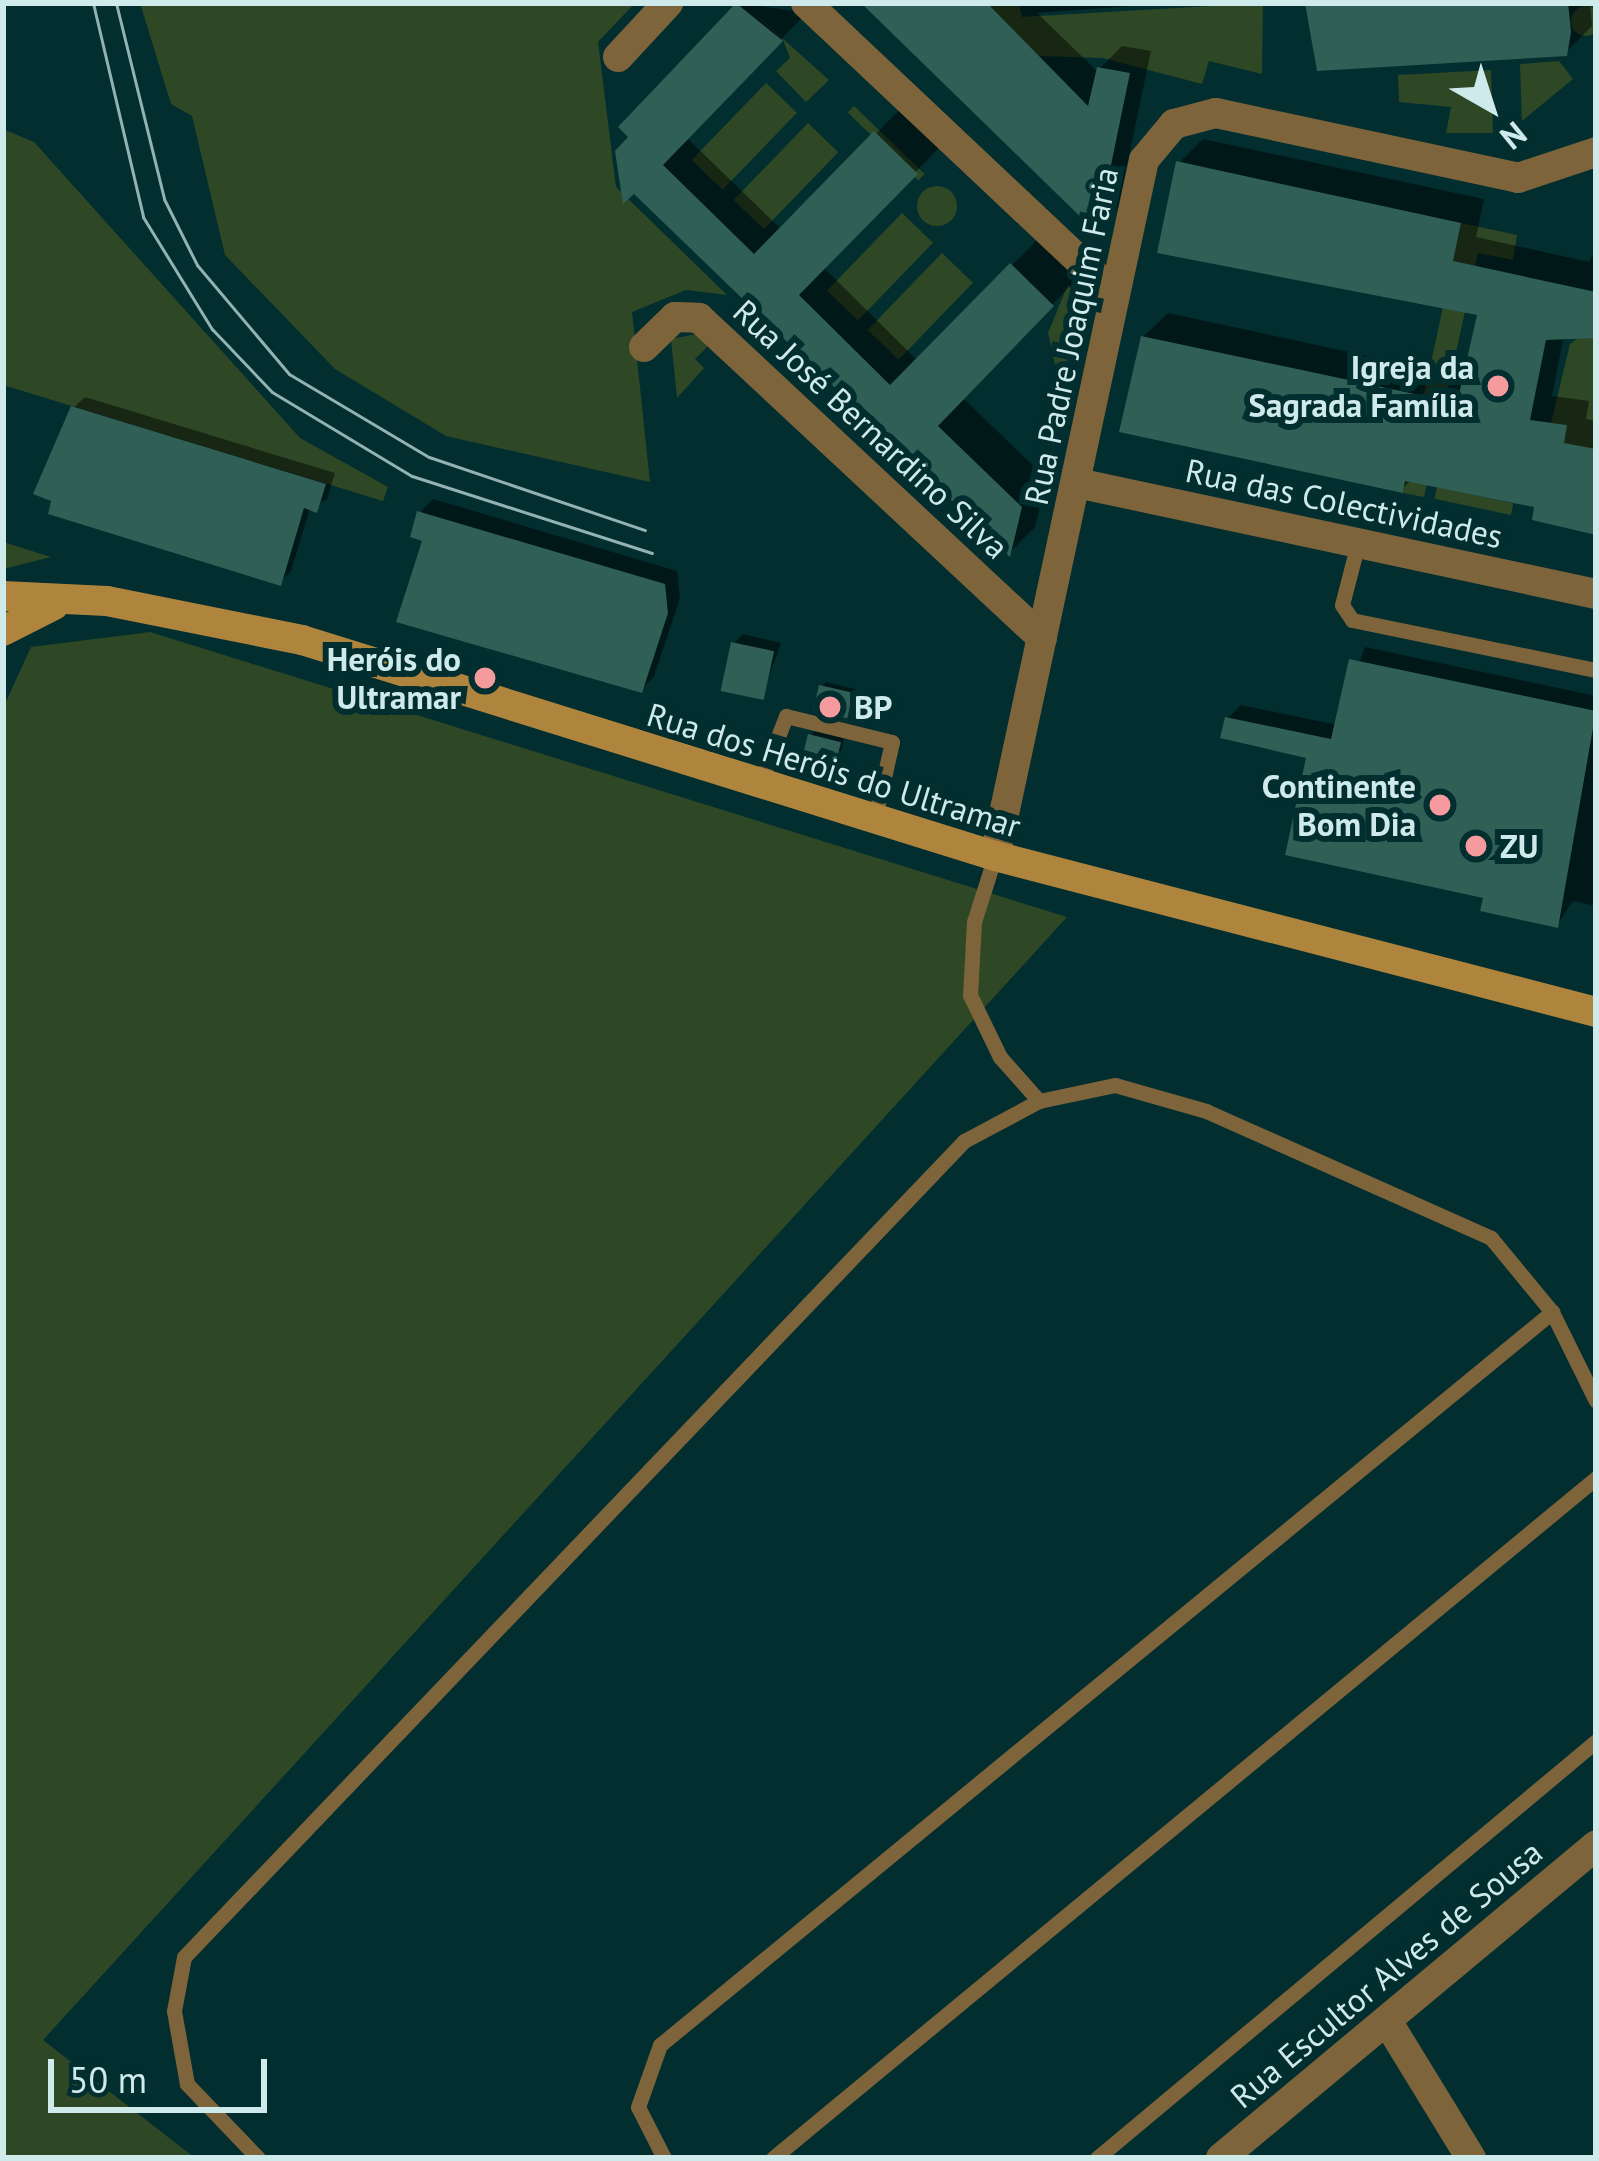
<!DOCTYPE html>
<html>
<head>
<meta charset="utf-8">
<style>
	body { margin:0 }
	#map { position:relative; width:1599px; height:2161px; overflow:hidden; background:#032e30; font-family:"PT Sans",sans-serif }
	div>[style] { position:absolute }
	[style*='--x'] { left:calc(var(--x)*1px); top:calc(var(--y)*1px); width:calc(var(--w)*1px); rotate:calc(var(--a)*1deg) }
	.green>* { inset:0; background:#2e4826; transform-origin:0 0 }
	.round { border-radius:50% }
	.shadow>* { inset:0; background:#0007 }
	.building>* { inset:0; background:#2f5f55; transform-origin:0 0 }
	.lane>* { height:15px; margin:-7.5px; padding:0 7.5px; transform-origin:7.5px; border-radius:7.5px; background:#7e643a }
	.street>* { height:30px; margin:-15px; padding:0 15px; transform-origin:15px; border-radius:15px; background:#7e643a }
	.secondary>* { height:30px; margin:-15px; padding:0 15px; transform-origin:15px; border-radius:15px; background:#af853e }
	.tram>* { height:3px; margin:-1.5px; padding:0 1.5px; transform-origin:1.5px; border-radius:1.5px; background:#92b2b3 }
	.dots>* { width:33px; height:33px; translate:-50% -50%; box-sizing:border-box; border:6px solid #032e30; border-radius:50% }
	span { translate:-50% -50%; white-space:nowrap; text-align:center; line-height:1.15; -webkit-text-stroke:12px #032e30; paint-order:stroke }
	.street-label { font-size:33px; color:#cfeaeb }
	.poi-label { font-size:33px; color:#cfeaeb; font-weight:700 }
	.right { translate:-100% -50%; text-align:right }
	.left { translate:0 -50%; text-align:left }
	.frame { position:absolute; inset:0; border:6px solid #cfeaeb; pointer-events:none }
	.north { position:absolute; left:1431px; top:48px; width:120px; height:120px; -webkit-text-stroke:9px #032e30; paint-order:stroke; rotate:141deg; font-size:33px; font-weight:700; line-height:48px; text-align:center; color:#cfeaeb }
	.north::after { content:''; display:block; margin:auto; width:42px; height:54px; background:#cfeaeb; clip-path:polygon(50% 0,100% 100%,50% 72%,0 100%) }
	.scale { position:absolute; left:48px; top:2059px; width:219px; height:54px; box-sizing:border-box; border:6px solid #cfeaeb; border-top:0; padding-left:15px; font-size:36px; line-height:42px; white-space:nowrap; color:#cfeaeb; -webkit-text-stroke:9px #032e30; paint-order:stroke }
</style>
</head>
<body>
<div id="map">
	<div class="green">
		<div style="clip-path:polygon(140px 3px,635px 3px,598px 42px,616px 187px,727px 295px,686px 290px,632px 312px,650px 482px,446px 436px,335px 369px,225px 255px,192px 116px,171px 104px)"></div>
		<div style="clip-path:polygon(743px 3px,829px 80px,806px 102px,776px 71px,790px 58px,783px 40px)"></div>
		<div style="clip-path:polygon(987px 3px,1019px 3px,1022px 17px,1263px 3px,1262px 74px,1209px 61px,1202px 84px,1103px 58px,1039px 56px)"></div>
		<div class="round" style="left:1571px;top:6px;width:30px;height:30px"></div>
		<div style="clip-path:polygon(1559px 61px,1573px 79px,1522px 121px,1520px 64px)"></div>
		<div style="clip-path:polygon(1491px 70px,1493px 133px,1446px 133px,1451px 107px,1399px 102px,1398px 75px)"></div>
		<div style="left:766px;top:83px;width:43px;height:107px;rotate:44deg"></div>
		<div style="left:854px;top:106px;width:98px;height:9px;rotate:44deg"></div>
		<div style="left:808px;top:123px;width:42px;height:107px;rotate:44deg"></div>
		<div style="clip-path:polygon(3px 129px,34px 142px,300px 438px,388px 487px,383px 501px,3px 385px)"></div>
		<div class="round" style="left:917px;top:186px;width:40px;height:40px"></div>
		<div style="left:902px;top:213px;width:43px;height:108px;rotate:44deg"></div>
		<div style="clip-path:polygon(1461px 223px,1517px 235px,1513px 260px,1478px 253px,1424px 497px,1403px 493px)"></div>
		<div style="left:942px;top:253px;width:43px;height:107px;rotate:44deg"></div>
		<div style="clip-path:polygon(1068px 284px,1081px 306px,1077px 370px,1055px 364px,1048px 333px)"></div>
		<div style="clip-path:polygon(697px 334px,710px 344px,695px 359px,704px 368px,677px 398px,671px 339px)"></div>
		<div style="clip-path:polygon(1582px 335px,1596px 338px,1596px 449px,1563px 443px,1566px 425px,1551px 423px,1570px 344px)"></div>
		<div style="left:1437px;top:487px;width:78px;height:12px;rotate:12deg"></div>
		<div style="clip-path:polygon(3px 542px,51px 557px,3px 569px)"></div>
		<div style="clip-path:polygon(150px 632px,1067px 917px,43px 2040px,195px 2158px,3px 2158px,3px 708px,31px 647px)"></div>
	</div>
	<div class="shadow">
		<div style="clip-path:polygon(740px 3px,807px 13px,686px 137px,782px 230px,902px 107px,941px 146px,823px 267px,918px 361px,1038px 239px,1078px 278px,962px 397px,1047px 479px,1035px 527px,1010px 552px,622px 126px)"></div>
		<div style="clip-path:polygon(865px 3px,1172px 3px,1037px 13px,1097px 71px,1122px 46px,1151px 51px,1118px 208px,1097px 229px)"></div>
		<div style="clip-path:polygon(1308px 3px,1590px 3px,1592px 26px,1565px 53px)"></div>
		<div style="clip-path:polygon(1203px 139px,1484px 199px,1476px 237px,1589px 262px,1596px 248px,1596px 335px,1563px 340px,1552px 396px,1589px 401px,1586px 419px,1596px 421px,1596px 531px,1538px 505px,1412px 479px,1402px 489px,1143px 337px,1168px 313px,1466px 377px,1480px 312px,1179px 163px)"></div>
		<div style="clip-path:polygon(85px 397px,335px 473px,327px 499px,310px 508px,291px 571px,280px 582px,73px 408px)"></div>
		<div style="clip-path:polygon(433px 499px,677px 571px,680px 598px,654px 676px,641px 690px,425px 539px,420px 513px)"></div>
		<div style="clip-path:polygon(743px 634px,781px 643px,761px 698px,734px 643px)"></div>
		<div style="clip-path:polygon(1365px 647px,1596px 696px,1596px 906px,1573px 901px,1557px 925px,1487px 896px,1310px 756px,1227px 719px,1241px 705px,1337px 725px)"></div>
		<div style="clip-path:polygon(826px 682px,855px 689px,846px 715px,822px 686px)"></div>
		<div style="clip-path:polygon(815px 731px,844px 738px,841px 752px,810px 735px)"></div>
	</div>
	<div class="building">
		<div style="clip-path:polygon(736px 3px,783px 41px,663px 165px,754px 254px,874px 131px,918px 174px,799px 295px,890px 385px,1010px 263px,1054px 306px,938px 426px,1022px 507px,1010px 557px,634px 194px,623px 204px,615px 151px,628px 137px,618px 127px)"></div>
		<div style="clip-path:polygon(861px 3px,987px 3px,1088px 106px,1097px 67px,1130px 73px,1097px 233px)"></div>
		<div style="clip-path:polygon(1305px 3px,1568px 3px,1571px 32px,1567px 56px,1317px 71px)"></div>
		<div style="clip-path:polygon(1176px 161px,1461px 223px,1453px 261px,1596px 292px,1596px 338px,1546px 340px,1530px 420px,1567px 425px,1564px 443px,1596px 449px,1596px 535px,1532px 520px,1534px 507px,1405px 481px,1403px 493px,1119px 432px,1141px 336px,1457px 403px,1477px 315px,1157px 253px)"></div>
		<div style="clip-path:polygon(71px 406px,326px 484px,317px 513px,304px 508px,281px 586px,48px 514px,51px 501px,33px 494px)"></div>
		<div style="clip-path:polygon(417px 511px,665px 584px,668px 613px,642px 693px,396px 622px,422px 541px,410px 537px)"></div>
		<div style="left:731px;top:642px;width:44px;height:50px;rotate:12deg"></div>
		<div style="clip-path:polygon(1349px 659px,1596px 711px,1558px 928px,1480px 911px,1483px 898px,1285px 855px,1306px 758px,1220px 738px,1225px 717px,1331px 739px)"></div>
		<div style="left:819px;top:685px;width:35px;height:26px;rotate:13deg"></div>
		<div style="left:808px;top:734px;width:34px;height:19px;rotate:14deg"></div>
	</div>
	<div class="lane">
		<div style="--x:1358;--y:543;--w:64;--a:104.5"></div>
		<div style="--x:1342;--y:605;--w:18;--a:56"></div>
		<div style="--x:1352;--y:620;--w:249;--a:11.6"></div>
		<div style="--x:760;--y:783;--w:72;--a:-68.8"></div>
		<div style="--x:786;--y:716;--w:109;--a:13.8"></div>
		<div style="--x:892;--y:742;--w:81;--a:102.8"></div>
		<div style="--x:995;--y:856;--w:69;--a:107.7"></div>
		<div style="--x:974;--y:922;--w:73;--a:93.1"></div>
		<div style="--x:970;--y:995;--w:69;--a:64.2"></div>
		<div style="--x:1000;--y:1057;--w:59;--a:48.4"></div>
		<div style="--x:258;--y:2158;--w:103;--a:-133.8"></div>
		<div style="--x:187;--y:2084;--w:74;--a:-100.1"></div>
		<div style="--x:174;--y:2011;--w:55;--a:-79.5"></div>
		<div style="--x:184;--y:1957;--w:1129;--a:-46.29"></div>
		<div style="--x:964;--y:1141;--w:85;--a:-28.1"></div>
		<div style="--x:1039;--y:1101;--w:78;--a:-11.9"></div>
		<div style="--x:1115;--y:1085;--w:95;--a:15.9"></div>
		<div style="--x:1206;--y:1111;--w:312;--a:24"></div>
		<div style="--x:1491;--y:1238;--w:96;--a:50.5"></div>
		<div style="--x:1552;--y:1312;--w:99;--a:63.7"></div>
		<div style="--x:664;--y:2158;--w:57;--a:-117"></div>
		<div style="--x:638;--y:2107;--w:66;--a:-70.5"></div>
		<div style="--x:660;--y:2045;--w:1155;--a:-39.41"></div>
		<div style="--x:773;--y:2158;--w:1068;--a:-39.57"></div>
		<div style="--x:1097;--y:2158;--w:650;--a:-39.88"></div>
	</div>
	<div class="street">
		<div style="--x:806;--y:3;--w:422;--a:43.3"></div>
		<div style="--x:618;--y:57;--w:74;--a:-47.2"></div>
		<div style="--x:644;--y:347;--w:43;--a:-44.1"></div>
		<div style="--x:675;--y:317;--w:24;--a:2"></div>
		<div style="--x:699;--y:318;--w:469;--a:43"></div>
		<div style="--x:1077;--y:483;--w:531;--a:12.07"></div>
		<div style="--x:995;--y:856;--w:712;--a:-77.92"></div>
		<div style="--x:1144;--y:160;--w:47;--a:-50.2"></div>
		<div style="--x:1174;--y:124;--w:43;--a:-14.7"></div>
		<div style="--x:1216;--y:113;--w:309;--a:12.1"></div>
		<div style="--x:1518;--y:178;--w:82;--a:-18.4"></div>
		<div style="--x:1387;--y:2021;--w:161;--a:58.5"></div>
		<div style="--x:1221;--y:2158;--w:488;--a:-39.8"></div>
	</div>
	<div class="secondary">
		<div style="--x:3;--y:596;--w:104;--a:2.8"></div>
		<div style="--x:107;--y:601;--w:199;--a:11.3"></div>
		<div style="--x:302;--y:640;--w:726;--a:17.31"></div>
		<div style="--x:995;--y:856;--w:621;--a:14.55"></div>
		<div style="--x:3;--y:631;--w:57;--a:-27"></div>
	</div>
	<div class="tram">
		<div style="--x:93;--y:3;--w:220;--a:76.8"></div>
		<div style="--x:143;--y:217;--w:132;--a:58.4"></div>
		<div style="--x:212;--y:329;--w:87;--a:46.4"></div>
		<div style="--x:272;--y:392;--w:163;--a:31"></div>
		<div style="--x:412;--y:476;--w:252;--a:17.8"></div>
		<div style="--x:116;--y:3;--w:202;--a:76.2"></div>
		<div style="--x:164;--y:199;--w:74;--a:63.4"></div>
		<div style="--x:197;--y:265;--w:143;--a:49.8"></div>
		<div style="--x:289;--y:374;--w:163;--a:30.7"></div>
		<div style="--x:429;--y:457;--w:228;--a:18.7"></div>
	</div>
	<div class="dots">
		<div style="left:1498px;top:386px;background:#f59b9d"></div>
		<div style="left:485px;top:678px;background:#f59b9d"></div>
		<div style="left:830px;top:707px;background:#f59b9d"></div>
		<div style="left:1440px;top:805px;background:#f59b9d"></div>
		<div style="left:1476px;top:846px;background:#f59b9d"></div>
	</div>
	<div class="street-label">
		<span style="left:1071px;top:336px;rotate:-78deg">Rua Padre Joaquim Faria</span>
		<span style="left:871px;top:429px;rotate:43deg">Rua José Bernardino Silva</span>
		<span style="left:1344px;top:503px;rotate:12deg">Rua das Colectividades</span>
		<span style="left:834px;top:770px;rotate:17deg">Rua dos Heróis do Ultramar</span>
		<span style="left:1386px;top:1974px;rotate:-40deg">Rua Escultor Alves de Sousa</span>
	</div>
	<div class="poi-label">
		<span class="right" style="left:1474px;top:386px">Igreja da<br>Sagrada Família</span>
		<span class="right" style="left:461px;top:678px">Heróis do<br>Ultramar</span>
		<span class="left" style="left:854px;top:707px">BP</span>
		<span class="right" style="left:1416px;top:805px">Continente<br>Bom Dia</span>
		<span class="left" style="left:1500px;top:846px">ZU</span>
	</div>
	<div class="frame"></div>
	<div class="north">N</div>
	<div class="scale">50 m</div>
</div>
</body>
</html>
